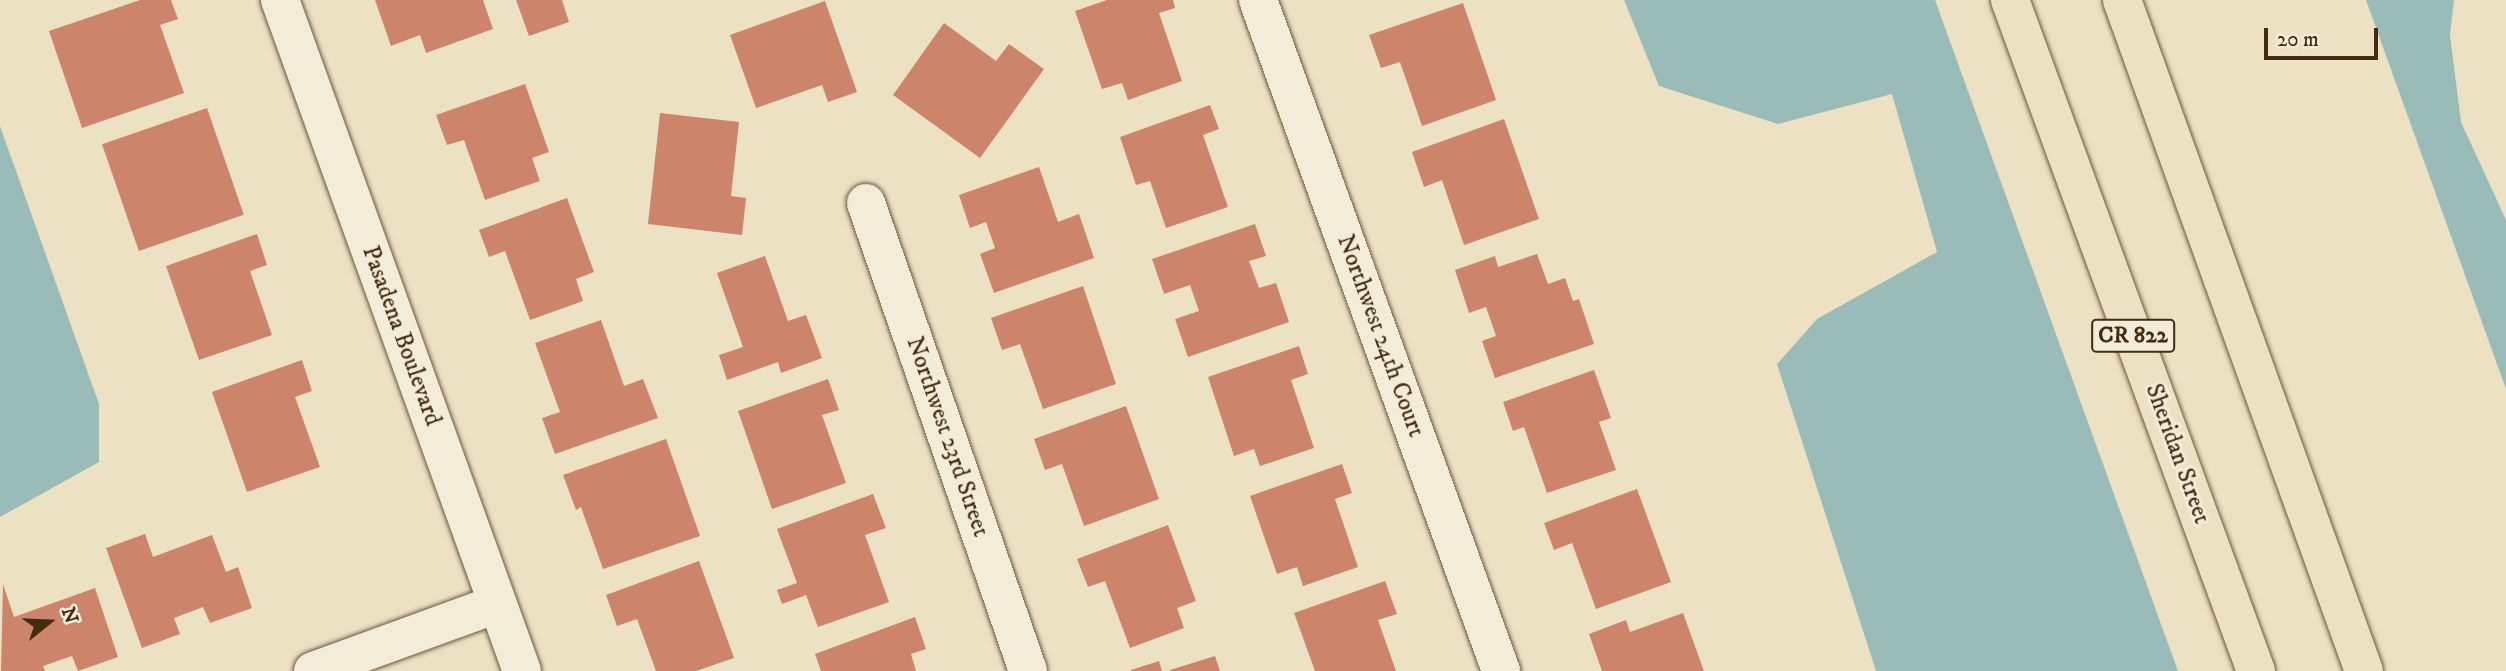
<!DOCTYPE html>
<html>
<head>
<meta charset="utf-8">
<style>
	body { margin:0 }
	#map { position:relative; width:2506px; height:671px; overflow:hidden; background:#ece1c3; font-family:"IM FELL DW Pica",serif }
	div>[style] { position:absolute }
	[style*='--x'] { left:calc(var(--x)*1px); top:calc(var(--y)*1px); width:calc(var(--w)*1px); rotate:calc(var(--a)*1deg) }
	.water>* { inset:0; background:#9abcb9 }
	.building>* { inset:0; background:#cc856b; transform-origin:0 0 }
	.roads { filter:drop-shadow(0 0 2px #6c583c) drop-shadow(0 0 2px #6c583c) }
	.minor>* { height:38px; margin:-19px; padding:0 19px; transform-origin:19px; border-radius:19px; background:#f3ecd8 }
	.major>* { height:38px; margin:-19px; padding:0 19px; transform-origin:19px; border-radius:19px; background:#ece1c3 }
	span { translate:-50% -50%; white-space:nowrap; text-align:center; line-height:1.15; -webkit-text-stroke:6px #f3ecd8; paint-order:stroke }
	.shield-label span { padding:2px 5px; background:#f3ecd8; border:2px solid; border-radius:5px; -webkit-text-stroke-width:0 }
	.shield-label { font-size:23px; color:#422b0f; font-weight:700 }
	.street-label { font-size:24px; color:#422b0f }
	.north { position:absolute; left:14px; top:587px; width:70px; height:70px; -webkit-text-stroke:5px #f3ecd8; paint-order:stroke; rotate:72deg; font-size:19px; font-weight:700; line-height:28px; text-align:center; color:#422b0f }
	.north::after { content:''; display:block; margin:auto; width:24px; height:32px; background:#422b0f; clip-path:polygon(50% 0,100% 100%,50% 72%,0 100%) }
	.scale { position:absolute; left:2264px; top:28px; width:114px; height:32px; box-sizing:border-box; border:4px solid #422b0f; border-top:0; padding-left:9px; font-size:21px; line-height:24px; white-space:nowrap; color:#422b0f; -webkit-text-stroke:5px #f3ecd8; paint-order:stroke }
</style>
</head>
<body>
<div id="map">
	<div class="water">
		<div style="clip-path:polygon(1624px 0,1935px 0,2178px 671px,1876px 671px,1777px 364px,1817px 319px,1937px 252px,1892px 94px,1778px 124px,1659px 86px)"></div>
		<div style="clip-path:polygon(2366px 0,2454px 0,2450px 35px,2461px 122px,2506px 220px,2506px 389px)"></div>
		<div style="clip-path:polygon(0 126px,99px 404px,99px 462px,0 517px)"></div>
	</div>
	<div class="building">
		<div style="clip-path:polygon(140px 0,171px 0,178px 19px,160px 25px,184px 93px,82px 128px,49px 31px)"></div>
		<div style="clip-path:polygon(375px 0,483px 0,493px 29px,426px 53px,420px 35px,391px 46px)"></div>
		<div style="clip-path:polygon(516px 0,562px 0,569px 22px,529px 36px)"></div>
		<div style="clip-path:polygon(1107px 0,1173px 0,1175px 8px,1159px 13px,1182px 81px,1128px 100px,1122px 83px,1102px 89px,1075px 11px)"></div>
		<div style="clip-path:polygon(825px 1px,857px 92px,828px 102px,822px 85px,756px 108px,730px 35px)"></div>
		<div style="clip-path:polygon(1463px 3px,1496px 100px,1422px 126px,1400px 62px,1381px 68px,1369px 35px)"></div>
		<div style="clip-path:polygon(944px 23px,996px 61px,1009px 44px,1044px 69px,980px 158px,893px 95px)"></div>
		<div style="clip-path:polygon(525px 84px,549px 152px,532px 158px,540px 181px,485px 200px,464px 140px,447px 145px,436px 115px)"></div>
		<div style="clip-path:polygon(1210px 105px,1219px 129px,1203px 135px,1228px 207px,1166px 228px,1150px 181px,1136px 185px,1120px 137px)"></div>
		<div style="left:207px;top:108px;width:113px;height:111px;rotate:71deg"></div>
		<div style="clip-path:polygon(660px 113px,739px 122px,731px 196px,746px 198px,742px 235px,648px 224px)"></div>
		<div style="clip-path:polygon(1504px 119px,1539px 219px,1464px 245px,1442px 180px,1424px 187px,1412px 152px)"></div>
		<div style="clip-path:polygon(1039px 167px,1058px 222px,1079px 214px,1094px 258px,994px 293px,980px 254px,995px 248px,986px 222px,970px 228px,959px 195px)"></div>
		<div style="clip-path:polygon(567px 198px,594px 272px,576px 279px,583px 301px,530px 320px,505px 251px,489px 257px,479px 230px)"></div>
		<div style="clip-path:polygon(1255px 224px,1266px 256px,1249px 261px,1259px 288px,1276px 283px,1289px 322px,1188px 357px,1175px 319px,1199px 311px,1190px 285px,1164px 294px,1152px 259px)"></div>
		<div style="clip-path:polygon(257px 234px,267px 265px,250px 271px,272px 335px,199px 360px,166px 266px)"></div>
		<div style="clip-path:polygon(1537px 254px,1548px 284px,1565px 278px,1573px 301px,1579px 299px,1594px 344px,1495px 378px,1482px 341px,1496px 336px,1486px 307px,1469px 313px,1455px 270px,1495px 256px,1498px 267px)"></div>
		<div style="clip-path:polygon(765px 256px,788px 321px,806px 315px,822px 358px,781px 373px,778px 362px,727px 380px,719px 355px,743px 347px,717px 273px)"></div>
		<div style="clip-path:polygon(1083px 286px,1116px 384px,1043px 409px,1020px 344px,1002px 350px,991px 318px)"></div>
		<div style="clip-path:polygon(601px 320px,624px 386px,643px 379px,658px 418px,555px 454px,542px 418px,560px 412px,535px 343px)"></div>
		<div style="clip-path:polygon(1299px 346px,1308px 374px,1291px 380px,1314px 448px,1260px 466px,1254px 449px,1234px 456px,1208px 377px)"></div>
		<div style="clip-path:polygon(302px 360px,312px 391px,295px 397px,320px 467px,247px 492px,212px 392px)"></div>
		<div style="clip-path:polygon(1594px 370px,1611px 418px,1599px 422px,1616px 470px,1547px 493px,1524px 427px,1513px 431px,1503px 402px)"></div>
		<div style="clip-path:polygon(828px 379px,839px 410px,822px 415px,846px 483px,772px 509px,738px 411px)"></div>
		<div style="clip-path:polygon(1126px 406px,1159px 499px,1084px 526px,1062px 464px,1045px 470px,1034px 439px)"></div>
		<div style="clip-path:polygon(666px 439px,700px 536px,603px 569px,581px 507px,576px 510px,563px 475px)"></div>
		<div style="clip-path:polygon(1342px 464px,1352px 493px,1335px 499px,1358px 567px,1303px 586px,1297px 567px,1277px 574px,1250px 496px)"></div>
		<div style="clip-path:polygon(1637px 489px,1671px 582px,1596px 609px,1572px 543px,1554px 550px,1544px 523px)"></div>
		<div style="clip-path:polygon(873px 494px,886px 528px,865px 535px,889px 602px,818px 627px,806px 595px,782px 604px,777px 590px,797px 583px,777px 529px)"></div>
		<div style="clip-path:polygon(1168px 525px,1196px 601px,1177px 608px,1184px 628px,1130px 648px,1105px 581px,1088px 587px,1077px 559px)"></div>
		<div style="clip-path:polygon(145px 534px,153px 557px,212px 535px,226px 572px,238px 567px,252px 608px,210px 623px,203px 607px,174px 618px,180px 634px,142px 648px,106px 548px)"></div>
		<div style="clip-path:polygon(699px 561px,734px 658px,696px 671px,656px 671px,637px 619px,617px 626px,606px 595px)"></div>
		<div style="clip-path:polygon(1385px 581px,1397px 614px,1378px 620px,1396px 671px,1315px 671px,1294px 613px)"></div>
		<div style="clip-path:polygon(3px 584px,14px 617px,95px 588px,118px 657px,78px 671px,72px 656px,43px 666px,45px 671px,1px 671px)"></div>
		<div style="clip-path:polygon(1683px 613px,1704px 671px,1602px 671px,1589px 634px,1626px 620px,1630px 632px)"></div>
		<div style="clip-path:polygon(915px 617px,926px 649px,911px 654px,916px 671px,821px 671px,815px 654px)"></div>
		<div style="clip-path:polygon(1215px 656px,1220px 671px,1170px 671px,1170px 670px)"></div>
		<div style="clip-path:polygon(1159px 661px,1162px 671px,1131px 671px,1131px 670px)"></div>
	</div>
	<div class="roads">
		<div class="minor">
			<div style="--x:280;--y:0;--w:713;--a:70.17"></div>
			<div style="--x:1258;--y:0;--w:714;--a:70.09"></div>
			<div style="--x:866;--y:203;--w:495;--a:70.9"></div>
			<div style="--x:313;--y:671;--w:196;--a:-20"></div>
		</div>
		<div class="major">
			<div style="--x:2010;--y:0;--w:715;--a:69.87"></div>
			<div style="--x:2122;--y:0;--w:713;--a:70.17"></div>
		</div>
	</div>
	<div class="shield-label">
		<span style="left:2133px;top:336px">CR 822</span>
	</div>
	<div class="street-label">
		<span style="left:401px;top:336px;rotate:70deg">Pasadena Boulevard</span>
		<span style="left:1380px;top:336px;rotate:70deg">Northwest 24th Court</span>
		<span style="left:947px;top:437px;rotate:71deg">Northwest 23rd Street</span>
		<span style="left:2177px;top:454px;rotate:70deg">Sheridan Street</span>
	</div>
	<div class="north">N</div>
	<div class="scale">20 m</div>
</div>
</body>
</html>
